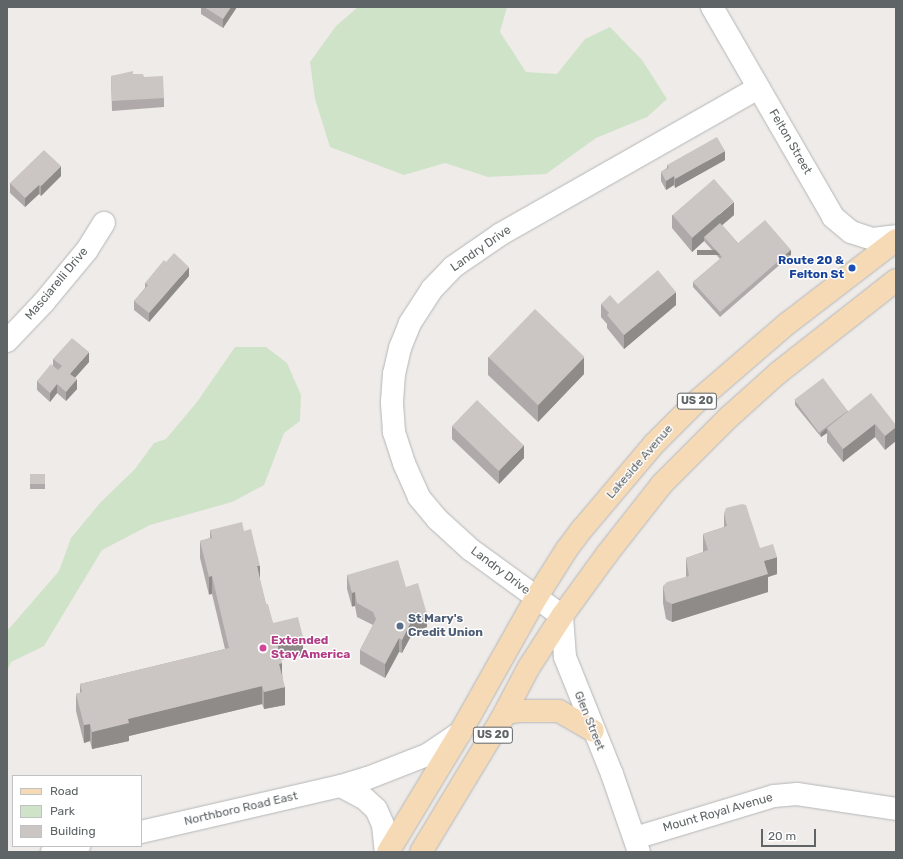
<!DOCTYPE html>
<html>
<head>
<meta charset="utf-8">
<style>
	body { margin:0 }
	#map { position:relative; width:903px; height:859px; overflow:hidden; background:#efebe8; font-family:Rubik,sans-serif }
	div>[style] { position:absolute }
	[style*='--x'] { left:calc(var(--x)*1px); top:calc(var(--y)*1px); width:calc(var(--w)*1px); rotate:calc(var(--a)*1deg) }
	.green>* { inset:0; background:#cfe3c8 }
	.roads { filter:drop-shadow(0 0 1px #b3b6b8) drop-shadow(0 0 1px #b3b6b8) }
	.minor>* { height:22px; margin:-11px; padding:0 11px; transform-origin:11px; border-radius:11px; background:#fff }
	.major>* { height:22px; margin:-11px; padding:0 11px; transform-origin:11px; border-radius:11px; background:#f6dab6 }
	.wall>* { inset:0; background:#afaaa9; transform-origin:0 0 }
	.shaded-wall>* { inset:0; background:#8e8b89; transform-origin:0 0 }
	.building>* { inset:0; background:#cbc6c4; transform-origin:0 0 }
	.dots>* { width:11px; height:11px; translate:-50% -50%; box-sizing:border-box; border:2px solid #fff; border-radius:50% }
	span { translate:-50% -50%; white-space:nowrap; text-align:center; line-height:1.15; -webkit-text-stroke:3px #fff; paint-order:stroke }
	.shield-label span { padding:1px 3px; background:#fff; border:1px solid; border-radius:3px; -webkit-text-stroke-width:0 }
	.shield-label { font-size:11px; color:#5f6466; font-weight:700 }
	.street-label { font-size:12px; color:#5f6466 }
	.transit-label { font-size:12px; color:#164399; font-weight:700 }
	.right { translate:-100% -50%; text-align:right }
	.service-label { font-size:12px; color:#4e5e75; font-weight:700 }
	.left { translate:0 -50%; text-align:left }
	.hotel-label { font-size:12px; color:#b23c85; font-weight:700 }
	.frame { position:absolute; inset:0; border:8px solid #5f6466; pointer-events:none }
	.legend { position:absolute; left:12px; top:775px; width:130px; height:72px; box-sizing:border-box; background:#fff; border:1px solid #bfc1c2; margin:0; padding:5px 7px; list-style:none; font-size:12px; color:#5f6466 }
	.legend li { display:flex; align-items:center; gap:8px; height:20px }
	.legend b { width:20px; border:1px solid #bfc1c2 }
	.scale { position:absolute; left:761px; top:829px; width:55px; height:18px; box-sizing:border-box; border:2px solid #5f6466; border-top:0; padding-left:5px; font-size:12px; line-height:14px; white-space:nowrap; color:#5f6466; -webkit-text-stroke:3px #fff; paint-order:stroke }
</style>
</head>
<body>
<div id="map">
	<div class="green">
		<div style="clip-path:polygon(358px 7px,507px 7px,500px 32px,526px 72px,557px 74px,585px 39px,610px 27px,642px 60px,667px 99px,647px 117px,596px 138px,546px 174px,488px 177px,445px 163px,404px 175px,330px 147px,315px 99px,310px 62px,336px 26px)"></div>
		<div style="clip-path:polygon(235px 347px,266px 347px,287px 363px,301px 395px,300px 421px,284px 433px,264px 485px,232px 502px,150px 525px,102px 550px,44px 646px,11px 662px,7px 671px,7px 631px,59px 571px,71px 538px,100px 503px,135px 469px,154px 443px,166px 439px,197px 402px)"></div>
	</div>
	<div class="roads">
		<div class="minor">
			<div style="--x:712;--y:7;--w:242;--a:60"></div>
			<div style="--x:833;--y:217;--w:23;--a:40"></div>
			<div style="--x:851;--y:232;--w:23;--a:18"></div>
			<div style="--x:873;--y:239;--w:23;--a:-7"></div>
			<div style="--x:7;--y:341;--w:54;--a:-46.5"></div>
			<div style="--x:44;--y:302;--w:67;--a:-50.4"></div>
			<div style="--x:87;--y:250;--w:32;--a:-58"></div>
			<div style="--x:341;--y:786;--w:26;--a:28"></div>
			<div style="--x:364;--y:798;--w:16;--a:43"></div>
			<div style="--x:376;--y:809;--w:17;--a:66"></div>
			<div style="--x:383;--y:825;--w:27;--a:84"></div>
			<div style="--x:141;--y:832;--w:205;--a:-13"></div>
			<div style="--x:341;--y:786;--w:28;--a:-17"></div>
			<div style="--x:368;--y:778;--w:63;--a:-21.3"></div>
			<div style="--x:427;--y:755;--w:40;--a:-34"></div>
			<div style="--x:635;--y:838;--w:145;--a:-16.8"></div>
			<div style="--x:774;--y:796;--w:23;--a:-5"></div>
			<div style="--x:797;--y:794;--w:100;--a:8.6"></div>
			<div style="--x:52;--y:852;--w:28;--a:-13"></div>
			<div style="--x:639;--y:852;--w:83;--a:-109.1"></div>
			<div style="--x:612;--y:774;--w:126;--a:-111.9"></div>
			<div style="--x:565;--y:657;--w:41;--a:-94.2"></div>
			<div style="--x:562;--y:616;--w:112;--a:-144"></div>
			<div style="--x:471;--y:550;--w:45;--a:-137.7"></div>
			<div style="--x:438;--y:520;--w:30;--a:-130"></div>
			<div style="--x:419;--y:497;--w:37;--a:-114"></div>
			<div style="--x:404;--y:463;--w:33;--a:-108"></div>
			<div style="--x:394;--y:432;--w:30;--a:-94"></div>
			<div style="--x:392;--y:402;--w:28;--a:-86"></div>
			<div style="--x:394;--y:374;--w:27;--a:-77"></div>
			<div style="--x:400;--y:348;--w:27;--a:-68"></div>
			<div style="--x:410;--y:323;--w:40;--a:-57.1"></div>
			<div style="--x:432;--y:289;--w:30;--a:-46"></div>
			<div style="--x:453;--y:267;--w:58;--a:-34.5"></div>
			<div style="--x:501;--y:234;--w:296;--a:-29.6"></div>
		</div>
		<div class="major">
			<div style="--x:501;--y:720;--w:9;--a:-49"></div>
			<div style="--x:507;--y:713;--w:11;--a:-10"></div>
			<div style="--x:518;--y:711;--w:41;--a:0"></div>
			<div style="--x:559;--y:711;--w:39;--a:30"></div>
			<div style="--x:388;--y:852;--w:139;--a:-58.8"></div>
			<div style="--x:460;--y:733;--w:155;--a:-60.6"></div>
			<div style="--x:536;--y:598;--w:58;--a:-57.7"></div>
			<div style="--x:567;--y:549;--w:26;--a:-53"></div>
			<div style="--x:583;--y:528;--w:110;--a:-49.8"></div>
			<div style="--x:654;--y:444;--w:57;--a:-45"></div>
			<div style="--x:694;--y:404;--w:124;--a:-40.8"></div>
			<div style="--x:788;--y:323;--w:136;--a:-37.5"></div>
			<div style="--x:421;--y:852;--w:154;--a:-58.8"></div>
			<div style="--x:501;--y:720;--w:60;--a:-62.2"></div>
			<div style="--x:529;--y:667;--w:61;--a:-57.1"></div>
			<div style="--x:562;--y:616;--w:77;--a:-54"></div>
			<div style="--x:607;--y:554;--w:89;--a:-51.8"></div>
			<div style="--x:662;--y:484;--w:95;--a:-45"></div>
			<div style="--x:729;--y:417;--w:66;--a:-41.9"></div>
			<div style="--x:778;--y:373;--w:150;--a:-38.2"></div>
		</div>
	</div>
	<div class="wall">
		<div style="clip-path:polygon(201px 7px,237px 7px,223px 28px,201px 14px)"></div>
		<div style="clip-path:polygon(133px 74px,144px 77px,164px 98px,164px 107px,112px 111px,111px 76px)"></div>
		<div style="clip-path:polygon(725px 160px,675px 188px,674px 185px,666px 190px,661px 181px,661px 172px,667px 168px,667px 165px)"></div>
		<div style="clip-path:polygon(61px 176px,41px 196px,39px 194px,25px 207px,10px 193px,10px 183px)"></div>
		<div style="clip-path:polygon(672px 215px,734px 215px,722px 225px,738px 243px,791px 255px,720px 317px,693px 287px,693px 282px,720px 259px,704px 241px,692px 252px,672px 228px)"></div>
		<div style="clip-path:polygon(189px 276px,149px 322px,134px 310px,134px 301px,145px 288px,145px 283px)"></div>
		<div style="clip-path:polygon(601px 304px,618px 304px,676px 305px,624px 349px,607px 328px,607px 324px,601px 317px)"></div>
		<div style="clip-path:polygon(488px 357px,584px 374px,538px 422px,488px 375px)"></div>
		<div style="clip-path:polygon(53px 359px,89px 362px,75px 378px,77px 389px,66px 401px,57px 393px,50px 402px,37px 390px,37px 381px,53px 366px)"></div>
		<div style="clip-path:polygon(795px 400px,848px 411px,896px 425px,885px 450px,875px 437px,843px 462px,827px 442px,827px 433px,821px 437px,795px 405px)"></div>
		<div style="clip-path:polygon(452px 426px,524px 458px,499px 484px,452px 439px)"></div>
		<div style="left:30px;top:474px;width:15px;height:15px"></div>
		<div style="clip-path:polygon(724px 513px,760px 548px,777px 574px,768px 577px,768px 592px,672px 622px,666px 619px,663px 603px,663px 586px,686px 577px,686px 558px,703px 552px,703px 534px,724px 527px)"></div>
		<div style="clip-path:polygon(210px 530px,244px 531px,260px 581px,266px 604px,273px 623px,303px 655px,281px 660px,285px 705px,264px 709px,262px 704px,129px 736px,129px 741px,92px 749px,90px 741px,84px 743px,76px 711px,76px 694px,80px 693px,80px 684px,225px 649px,212px 594px,209px 595px,200px 558px,200px 541px,210px 538px)"></div>
		<div style="clip-path:polygon(347px 575px,406px 587px,427px 627px,415px 631px,411px 636px,402px 653px,399px 652px,385px 678px,360px 664px,360px 650px,373px 625px,357px 617px,355px 606px,352px 607px,347px 589px)"></div>
	</div>
	<div class="shaded-wall">
		<div style="clip-path:polygon(231px 7px,237px 7px,223px 28px,223px 19px)"></div>
		<div style="clip-path:polygon(725px 151px,725px 160px,675px 188px,675px 179px)"></div>
		<div style="clip-path:polygon(61px 166px,61px 176px,41px 196px,41px 186px)"></div>
		<div style="clip-path:polygon(674px 176px,674px 185px,666px 190px,666px 181px)"></div>
		<div style="clip-path:polygon(39px 185px,39px 194px,25px 207px,25px 198px)"></div>
		<div style="clip-path:polygon(734px 202px,734px 215px,706px 239px,704px 237px,704px 241px,692px 252px,692px 238px)"></div>
		<div style="left:791px;top:250px;width:5px;height:94px;rotate:90deg"></div>
		<div style="clip-path:polygon(189px 267px,189px 276px,149px 322px,149px 313px)"></div>
		<div style="clip-path:polygon(676px 292px,676px 305px,624px 349px,624px 335px)"></div>
		<div style="clip-path:polygon(89px 352px,89px 362px,70px 383px,70px 374px)"></div>
		<div style="clip-path:polygon(584px 357px,584px 374px,538px 422px,538px 405px)"></div>
		<div style="clip-path:polygon(77px 379px,77px 389px,66px 401px,66px 392px)"></div>
		<div style="clip-path:polygon(57px 384px,57px 393px,50px 402px,50px 393px)"></div>
		<div style="clip-path:polygon(848px 411px,827px 428px,827px 433px,821px 437px,821px 433px)"></div>
		<div style="clip-path:polygon(875px 424px,875px 437px,843px 462px,843px 449px)"></div>
		<div style="clip-path:polygon(896px 427px,896px 441px,885px 450px,885px 436px)"></div>
		<div style="clip-path:polygon(524px 445px,524px 458px,499px 484px,499px 471px)"></div>
		<div style="clip-path:polygon(777px 557px,777px 574px,768px 577px,768px 592px,672px 622px,672px 604px,764px 561px)"></div>
		<div style="clip-path:polygon(257px 566px,260px 566px,260px 583px)"></div>
		<div style="left:212px;top:576px;width:18px;height:3px;rotate:90deg"></div>
		<div style="left:355px;top:592px;width:14px;height:3px;rotate:90deg"></div>
		<div style="clip-path:polygon(427px 614px,427px 627px,415px 631px,411px 636px,402px 653px,402px 640px,411px 622px,415px 617px)"></div>
		<div style="clip-path:polygon(303px 637px,303px 655px,277px 661px,277px 643px)"></div>
		<div style="clip-path:polygon(399px 638px,399px 652px,385px 678px,385px 664px)"></div>
		<div style="clip-path:polygon(282px 663px,282px 681px,279px 664px)"></div>
		<div style="clip-path:polygon(262px 686px,262px 704px,129px 736px,129px 741px,92px 749px,92px 732px,128px 719px)"></div>
		<div style="clip-path:polygon(285px 687px,285px 705px,264px 709px,264px 692px)"></div>
		<div style="clip-path:polygon(90px 724px,90px 741px,84px 743px,84px 725px)"></div>
	</div>
	<div class="building">
		<div style="clip-path:polygon(204px 7px,231px 7px,223px 19px)"></div>
		<div style="clip-path:polygon(133px 71px,133px 74px,143px 74px,144px 77px,163px 76px,164px 98px,112px 101px,111px 76px)"></div>
		<div style="clip-path:polygon(717px 137px,725px 151px,675px 179px,674px 176px,666px 181px,661px 172px,669px 168px,667px 165px)"></div>
		<div style="clip-path:polygon(44px 150px,61px 166px,41px 186px,39px 185px,25px 198px,10px 183px)"></div>
		<div style="left:714px;top:179px;width:30px;height:55px;rotate:49deg"></div>
		<div style="clip-path:polygon(765px 220px,791px 250px,720px 312px,693px 282px,722px 257px,704px 237px,720px 223px,738px 243px)"></div>
		<div style="clip-path:polygon(174px 253px,189px 267px,149px 313px,134px 301px,148px 285px,145px 283px,164px 260px,166px 262px)"></div>
		<div style="clip-path:polygon(658px 270px,676px 292px,624px 335px,607px 315px,609px 313px,601px 304px,610px 295px,618px 304px)"></div>
		<div style="left:535px;top:309px;width:69px;height:67px;rotate:44deg"></div>
		<div style="clip-path:polygon(72px 338px,89px 352px,70px 374px,77px 379px,66px 392px,57px 384px,50px 393px,37px 381px,51px 364px,58px 370px,62px 366px,53px 359px)"></div>
		<div style="left:823px;top:378px;width:41px;height:36px;rotate:53deg"></div>
		<div style="clip-path:polygon(871px 393px,896px 425px,896px 427px,885px 436px,875px 424px,843px 449px,827px 428px)"></div>
		<div style="left:477px;top:400px;width:65px;height:36px;rotate:44deg"></div>
		<div style="left:30px;top:474px;width:15px;height:10px"></div>
		<div style="clip-path:polygon(742px 504px,746px 505px,760px 548px,773px 544px,777px 557px,764px 561px,768px 574px,672px 604px,666px 601px,663px 586px,667px 582px,689px 576px,686px 558px,708px 550px,703px 534px,727px 526px,724px 513px,726px 508px)"></div>
		<div style="clip-path:polygon(242px 522px,244px 531px,251px 529px,260px 566px,257px 566px,266px 604px,268px 604px,273px 623px,298px 617px,303px 637px,277px 643px,282px 663px,279px 664px,285px 687px,264px 692px,262px 686px,128px 719px,129px 723px,92px 732px,90px 724px,84px 725px,76px 694px,82px 692px,80px 684px,229px 648px,212px 576px,209px 577px,200px 541px,212px 538px,210px 530px)"></div>
		<div style="clip-path:polygon(398px 560px,406px 587px,418px 583px,427px 614px,415px 617px,411px 622px,402px 640px,399px 638px,385px 664px,360px 650px,376px 619px,373px 612px,357px 603px,355px 592px,352px 593px,347px 575px)"></div>
	</div>
	<div class="dots">
		<div style="left:852px;top:268px;background:#1a4fb4"></div>
		<div style="left:400px;top:626px;background:#5c6f8a"></div>
		<div style="left:263px;top:648px;background:#d1479c"></div>
	</div>
	<div class="shield-label">
		<span style="left:697px;top:401px">US 20</span>
		<span style="left:493px;top:735px">US 20</span>
	</div>
	<div class="street-label">
		<span style="left:790px;top:142px;rotate:60deg">Felton Street</span>
		<span style="left:481px;top:249px;rotate:-35deg">Landry Drive</span>
		<span style="left:57px;top:284px;rotate:-50deg">Masciarelli Drive</span>
		<span style="left:640px;top:462px;rotate:-49deg">Lakeside Avenue</span>
		<span style="left:500px;top:571px;rotate:37deg">Landry Drive</span>
		<span style="left:589px;top:721px;rotate:68deg">Glen Street</span>
		<span style="left:241px;top:809px;rotate:-13deg">Northboro Road East</span>
		<span style="left:718px;top:813px;rotate:-16deg">Mount Royal Avenue</span>
	</div>
	<div class="transit-label">
		<span class="right" style="left:844px;top:268px">Route 20 &amp;<br>Felton St</span>
	</div>
	<div class="service-label">
		<span class="left" style="left:408px;top:626px">St Mary's<br>Credit Union</span>
	</div>
	<div class="hotel-label">
		<span class="left" style="left:271px;top:648px">Extended<br>Stay America</span>
	</div>
	<div class="frame"></div>
	<ul class="legend">
	<li><b style="height:5px;background:#f6dab6"></b>Road</li>
	<li><b style="height:11px;background:#cfe3c8"></b>Park</li>
	<li><b style="height:11px;background:#cbc6c4"></b>Building</li>
	</ul>
	<div class="scale">20 m</div>
</div>
</body>
</html>
